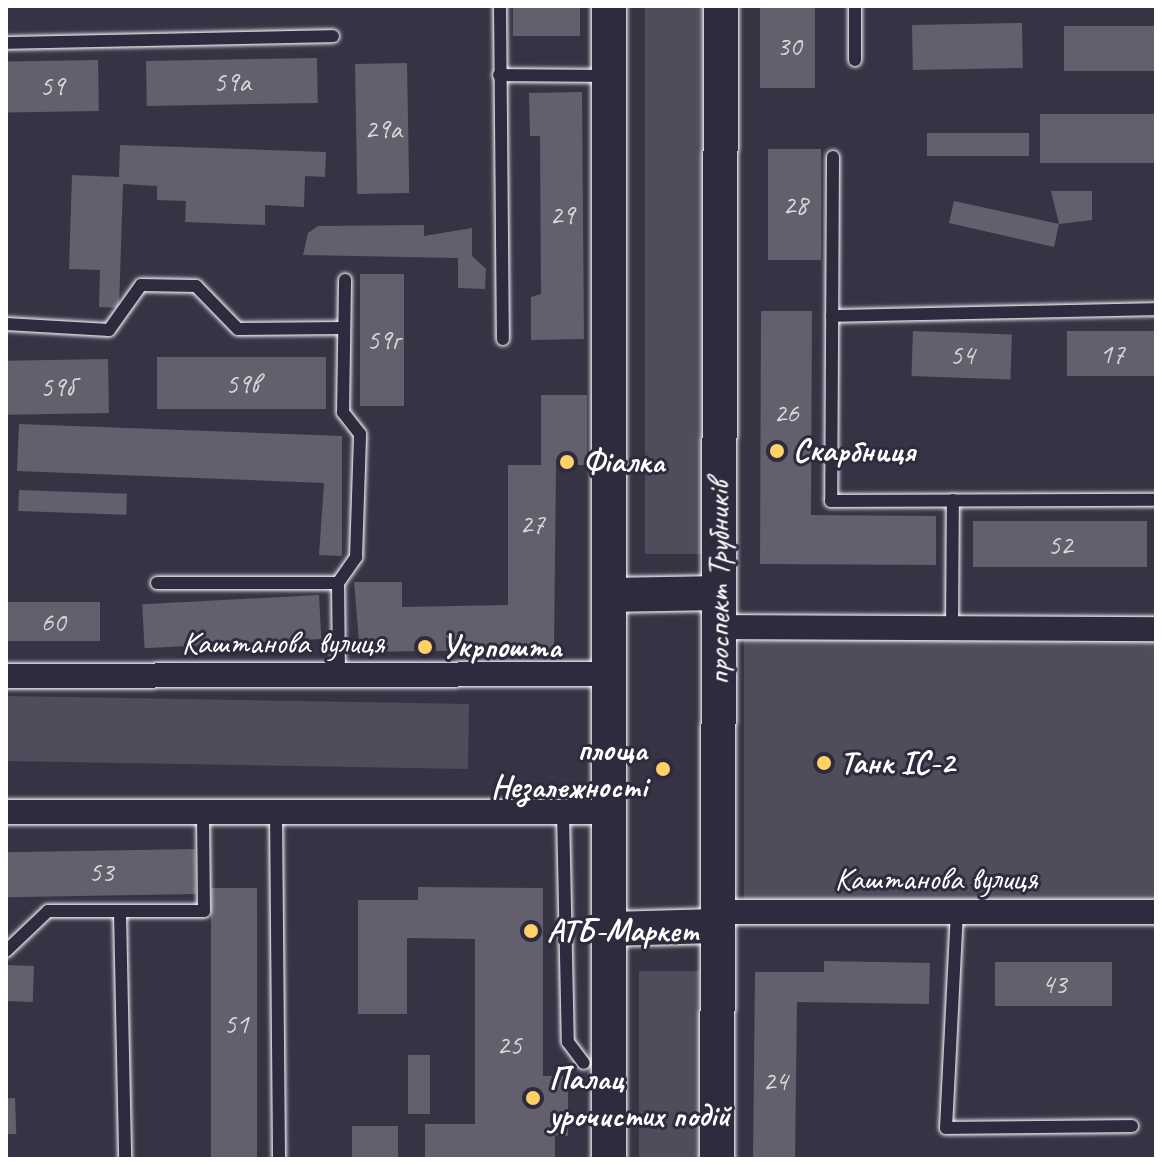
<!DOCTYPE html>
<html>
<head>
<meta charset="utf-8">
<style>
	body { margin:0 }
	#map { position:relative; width:1162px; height:1165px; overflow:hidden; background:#373345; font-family:Caveat,sans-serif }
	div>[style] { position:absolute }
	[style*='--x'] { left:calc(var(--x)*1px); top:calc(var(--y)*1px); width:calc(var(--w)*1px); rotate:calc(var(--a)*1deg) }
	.green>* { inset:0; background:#514c5c; transform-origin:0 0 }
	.building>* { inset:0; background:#635f6d; transform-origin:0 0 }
	.roads { filter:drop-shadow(0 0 2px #fff) drop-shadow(0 0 2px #fff) }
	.service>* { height:12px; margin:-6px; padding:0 6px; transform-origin:6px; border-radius:6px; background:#2f2a3d }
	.minor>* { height:24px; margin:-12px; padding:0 12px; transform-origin:12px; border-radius:12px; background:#2f2a3d }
	.secondary>* { height:34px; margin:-17px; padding:0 17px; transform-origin:17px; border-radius:17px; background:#2f2a3d }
	.dots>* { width:22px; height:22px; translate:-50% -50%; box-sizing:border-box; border:4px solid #2f2a3d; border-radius:50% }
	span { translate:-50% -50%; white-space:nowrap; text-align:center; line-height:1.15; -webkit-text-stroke:6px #2f2a3d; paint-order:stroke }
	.number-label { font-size:28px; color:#d8d7da }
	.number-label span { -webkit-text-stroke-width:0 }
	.poi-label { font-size:32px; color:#fff; font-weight:700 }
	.left { translate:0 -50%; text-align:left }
	.right { translate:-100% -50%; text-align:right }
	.street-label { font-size:32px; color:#fff }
	.frame { position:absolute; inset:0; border:8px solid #fff; pointer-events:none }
</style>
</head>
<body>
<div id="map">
	<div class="green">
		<div style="left:645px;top:6px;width:61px;height:548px"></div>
		<div style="left:1156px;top:640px;width:259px;height:412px;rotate:90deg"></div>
		<div style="left:469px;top:704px;width:65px;height:463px;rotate:91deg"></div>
		<div style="left:639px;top:971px;width:61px;height:188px"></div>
	</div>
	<div class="building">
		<div style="left:513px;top:6px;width:67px;height:30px"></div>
		<div style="left:760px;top:6px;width:55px;height:82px"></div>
		<div style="left:1022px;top:23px;width:45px;height:110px;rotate:89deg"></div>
		<div style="left:1156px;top:26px;width:45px;height:92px;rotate:90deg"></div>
		<div style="left:317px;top:58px;width:45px;height:171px;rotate:89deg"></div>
		<div style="left:98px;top:60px;width:51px;height:92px;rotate:89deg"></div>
		<div style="left:407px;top:63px;width:130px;height:52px;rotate:89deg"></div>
		<div style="clip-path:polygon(582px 92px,584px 339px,531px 340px,531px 297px,541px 294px,540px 136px,530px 136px,529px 93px)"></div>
		<div style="left:1156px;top:114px;width:49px;height:116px;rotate:90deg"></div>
		<div style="left:927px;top:133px;width:102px;height:23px"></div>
		<div style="clip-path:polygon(120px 145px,326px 152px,325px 177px,305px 176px,304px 207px,265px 205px,265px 225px,185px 222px,186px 201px,157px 200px,157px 186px,123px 184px,119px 308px,99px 307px,100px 270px,69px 269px,72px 175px,119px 177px)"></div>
		<div style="left:768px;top:149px;width:53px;height:111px"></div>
		<div style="clip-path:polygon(1051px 191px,1092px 191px,1092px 220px,1059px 224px,1054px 247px,949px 223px,954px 201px,1059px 224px)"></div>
		<div style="clip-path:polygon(424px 225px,424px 236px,472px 228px,472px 256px,486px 269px,485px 289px,458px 288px,458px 258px,303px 255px,308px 233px,318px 226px)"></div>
		<div style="left:360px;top:274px;width:44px;height:132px"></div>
		<div style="clip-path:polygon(761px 311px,812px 311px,811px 515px,936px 516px,936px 565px,760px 564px)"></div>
		<div style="left:913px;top:331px;width:99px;height:45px;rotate:2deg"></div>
		<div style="left:1156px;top:331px;width:45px;height:89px;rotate:90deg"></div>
		<div style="left:326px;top:357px;width:52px;height:169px;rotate:90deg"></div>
		<div style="left:108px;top:359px;width:54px;height:102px;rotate:89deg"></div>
		<div style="clip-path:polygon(541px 395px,587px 395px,587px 465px,556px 465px,554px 649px,360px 652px,354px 582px,402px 582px,402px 607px,508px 605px,508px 465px,541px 465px)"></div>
		<div style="clip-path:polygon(19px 424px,342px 436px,342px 556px,319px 555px,324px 483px,17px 471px)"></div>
		<div style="left:19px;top:490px;width:108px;height:21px;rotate:2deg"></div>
		<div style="left:1147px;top:521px;width:46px;height:174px;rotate:90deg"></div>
		<div style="left:319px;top:595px;width:44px;height:177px;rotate:87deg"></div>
		<div style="left:100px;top:602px;width:39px;height:94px;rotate:90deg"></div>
		<div style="left:195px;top:849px;width:45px;height:189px;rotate:89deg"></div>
		<div style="clip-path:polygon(418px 887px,543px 888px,543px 1076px,568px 1076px,568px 1136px,555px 1135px,555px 1159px,425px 1159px,425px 1124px,475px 1124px,475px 939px,407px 938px,407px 1014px,358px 1014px,358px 900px,418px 900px)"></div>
		<div style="left:211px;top:888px;width:46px;height:271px"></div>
		<div style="clip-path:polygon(824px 961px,930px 963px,929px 1004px,797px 1002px,795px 1159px,753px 1159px,755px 972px,824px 972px)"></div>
		<div style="left:995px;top:962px;width:117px;height:44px"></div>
		<div style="left:6px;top:965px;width:28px;height:36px;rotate:2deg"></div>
		<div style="left:408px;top:1055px;width:22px;height:59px"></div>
		<div style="left:15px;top:1098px;width:36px;height:9px;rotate:88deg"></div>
		<div style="left:352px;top:1126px;width:46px;height:33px"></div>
	</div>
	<div class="roads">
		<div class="service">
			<div style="--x:500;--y:6;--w:333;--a:89.5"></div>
			<div style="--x:855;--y:6;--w:54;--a:90"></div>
			<div style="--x:6;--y:43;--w:327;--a:-1.2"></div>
			<div style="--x:499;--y:75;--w:107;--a:0.5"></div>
			<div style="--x:833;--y:157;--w:344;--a:90.3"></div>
			<div style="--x:831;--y:501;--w:325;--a:-0.2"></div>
			<div style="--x:832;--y:316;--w:324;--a:-1.2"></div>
			<div style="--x:6;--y:324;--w:103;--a:3.3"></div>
			<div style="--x:109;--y:330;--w:55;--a:-54.6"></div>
			<div style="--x:141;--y:285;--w:55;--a:1"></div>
			<div style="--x:196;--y:286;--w:60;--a:45.7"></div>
			<div style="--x:238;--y:329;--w:106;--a:-0.5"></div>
			<div style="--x:157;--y:583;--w:181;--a:0"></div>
			<div style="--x:952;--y:628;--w:128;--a:-89.6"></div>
			<div style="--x:339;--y:675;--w:92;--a:-90.6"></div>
			<div style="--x:338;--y:583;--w:32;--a:-55"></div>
			<div style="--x:356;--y:557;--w:123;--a:-88.1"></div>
			<div style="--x:360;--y:434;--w:28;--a:-128"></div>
			<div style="--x:343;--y:412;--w:132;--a:-89.1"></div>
			<div style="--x:276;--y:812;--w:347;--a:89.5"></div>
			<div style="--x:563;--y:812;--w:230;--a:88.8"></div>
			<div style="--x:568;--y:1042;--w:26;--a:53"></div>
			<div style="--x:957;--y:911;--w:217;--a:92.9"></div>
			<div style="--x:946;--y:1128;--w:186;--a:-0.6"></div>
			<div style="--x:120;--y:912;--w:247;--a:88.8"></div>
			<div style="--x:6;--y:951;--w:58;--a:-43.6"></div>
			<div style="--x:48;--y:911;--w:156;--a:0"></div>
			<div style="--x:204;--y:911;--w:99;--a:-90.6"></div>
		</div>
		<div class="minor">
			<div style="--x:719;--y:627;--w:437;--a:0.3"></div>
			<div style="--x:6;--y:676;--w:603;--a:-0.19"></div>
			<div style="--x:6;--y:812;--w:603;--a:0"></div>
			<div style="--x:716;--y:912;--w:440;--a:0"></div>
		</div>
		<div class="secondary">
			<div style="--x:609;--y:6;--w:1153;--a:90"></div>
			<div style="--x:609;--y:595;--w:110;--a:-1"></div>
			<div style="--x:609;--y:929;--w:107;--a:-1.6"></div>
			<div style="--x:717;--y:1159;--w:1153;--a:-89.8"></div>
		</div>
	</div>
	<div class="dots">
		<div style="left:777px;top:451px;background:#ffd166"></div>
		<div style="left:567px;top:462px;background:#ffd166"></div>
		<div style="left:425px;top:647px;background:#ffd166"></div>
		<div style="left:824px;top:763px;background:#ffd166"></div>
		<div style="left:663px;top:769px;background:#ffd166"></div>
		<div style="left:531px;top:931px;background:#ffd166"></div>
		<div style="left:533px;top:1098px;background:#ffd166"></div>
	</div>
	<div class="number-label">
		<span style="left:789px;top:46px">30</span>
		<span style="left:232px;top:82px">59а</span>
		<span style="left:52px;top:86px">59</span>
		<span style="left:383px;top:129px">29а</span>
		<span style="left:795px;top:205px">28</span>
		<span style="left:562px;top:215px">29</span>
		<span style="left:383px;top:340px">59г</span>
		<span style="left:1112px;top:354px">17</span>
		<span style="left:962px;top:355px">54</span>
		<span style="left:242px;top:384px">59в</span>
		<span style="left:57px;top:387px">59б</span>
		<span style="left:786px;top:413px">26</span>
		<span style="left:532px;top:524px">27</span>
		<span style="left:1060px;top:545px">52</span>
		<span style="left:53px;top:622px">60</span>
		<span style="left:101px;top:872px">53</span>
		<span style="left:1054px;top:984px">43</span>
		<span style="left:236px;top:1024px">51</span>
		<span style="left:509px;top:1045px">25</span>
		<span style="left:775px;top:1081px">24</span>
	</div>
	<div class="poi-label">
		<span class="left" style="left:793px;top:451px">Скарбниця</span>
		<span class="left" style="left:583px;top:462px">Фіалка</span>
		<span class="left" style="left:441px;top:647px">Укрпошта</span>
		<span class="right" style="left:647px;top:769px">площа<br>Незалежності</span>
		<span class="left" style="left:840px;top:763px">Танк ІС-2</span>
		<span class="left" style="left:547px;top:931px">АТБ-Маркет</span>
		<span class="left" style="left:549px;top:1098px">Палац<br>урочистих подій</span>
	</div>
	<div class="street-label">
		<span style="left:719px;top:583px;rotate:-90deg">проспект Трубників</span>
		<span style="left:283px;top:643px">Каштанова вулиця</span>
		<span style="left:936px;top:879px">Каштанова вулиця</span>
	</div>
	<div class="frame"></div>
</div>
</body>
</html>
